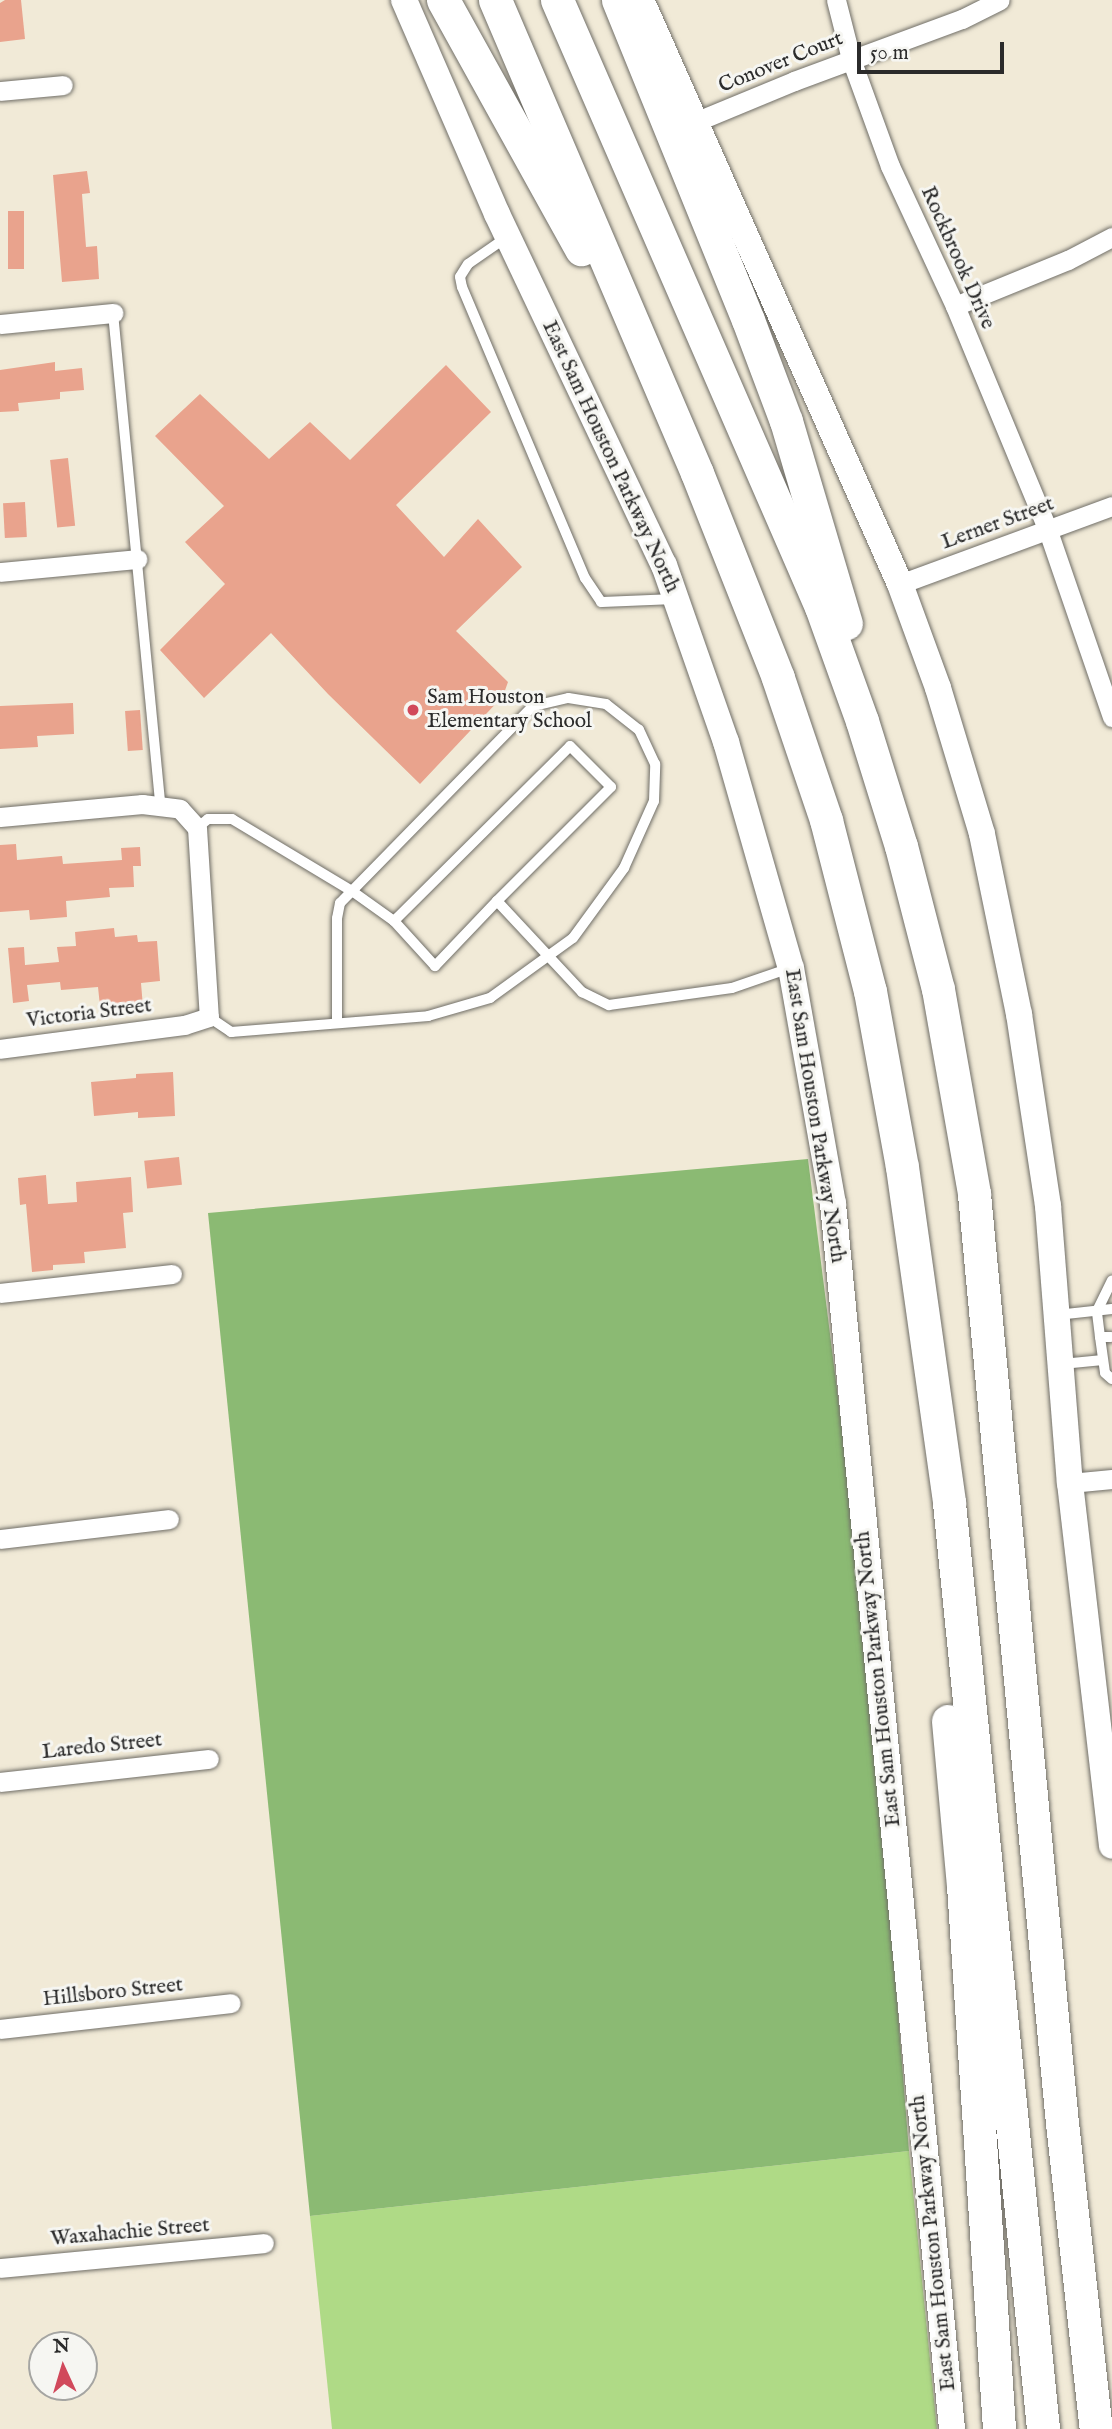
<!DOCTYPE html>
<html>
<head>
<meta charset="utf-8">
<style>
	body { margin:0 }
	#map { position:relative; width:1112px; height:2429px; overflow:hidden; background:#f1ead7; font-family:"IM FELL English",serif }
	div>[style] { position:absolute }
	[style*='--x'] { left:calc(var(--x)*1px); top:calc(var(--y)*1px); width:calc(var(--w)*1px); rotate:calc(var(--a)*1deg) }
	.green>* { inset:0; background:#afda86 }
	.forest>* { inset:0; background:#8bba73 }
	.building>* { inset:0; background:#e9a38d; transform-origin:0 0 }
	.roads { filter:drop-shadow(0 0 2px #706e67) drop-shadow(0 0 2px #706e67) }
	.service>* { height:10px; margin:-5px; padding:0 5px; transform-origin:5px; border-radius:5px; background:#fff }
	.minor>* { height:19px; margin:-9.5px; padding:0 9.5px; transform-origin:9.5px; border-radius:9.5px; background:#fff }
	.secondary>* { height:26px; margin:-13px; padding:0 13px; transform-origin:13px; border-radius:13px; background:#fff }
	.motorway>* { height:33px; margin:-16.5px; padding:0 16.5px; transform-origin:16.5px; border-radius:16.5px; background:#fff }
	.dots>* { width:19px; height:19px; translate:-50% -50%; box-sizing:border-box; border:4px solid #f6f6f2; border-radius:50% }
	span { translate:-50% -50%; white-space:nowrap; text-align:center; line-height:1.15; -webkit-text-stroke:6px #f6f6f2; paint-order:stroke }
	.street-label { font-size:21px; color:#2b2b2b }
	.poi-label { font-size:21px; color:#2b2b2b }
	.left { translate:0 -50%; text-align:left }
	.north { position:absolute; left:28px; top:2331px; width:70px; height:70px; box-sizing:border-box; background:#f6f6f2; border:2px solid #a5a5a2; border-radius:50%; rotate:356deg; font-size:19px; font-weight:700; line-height:28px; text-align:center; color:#2b2b2b }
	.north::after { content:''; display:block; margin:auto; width:24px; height:32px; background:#d1495b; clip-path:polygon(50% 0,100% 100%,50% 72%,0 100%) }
	.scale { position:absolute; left:857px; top:42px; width:147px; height:32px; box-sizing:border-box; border:4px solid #2b2b2b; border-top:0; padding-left:9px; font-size:21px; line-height:24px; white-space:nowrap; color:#2b2b2b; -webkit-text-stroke:5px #f6f6f2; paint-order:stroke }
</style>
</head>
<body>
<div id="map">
	<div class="green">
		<div style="clip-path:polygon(909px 2151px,937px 2429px,332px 2429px,310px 2216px)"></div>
	</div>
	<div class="forest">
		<div style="clip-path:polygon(808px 1159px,868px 1636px,909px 2151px,310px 2216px,208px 1213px)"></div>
	</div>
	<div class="building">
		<div style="clip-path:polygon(5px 0,21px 0,25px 39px,0 42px,0 3px)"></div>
		<div style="clip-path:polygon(87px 171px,90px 193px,82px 194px,86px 247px,97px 246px,99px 279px,62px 282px,53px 175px)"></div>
		<div style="left:8px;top:211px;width:16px;height:58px"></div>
		<div style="clip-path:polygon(55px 362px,55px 371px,82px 368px,84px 390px,60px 392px,60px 399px,18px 403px,19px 411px,0 412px,0 370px)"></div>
		<div style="clip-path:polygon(446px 365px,491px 412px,396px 505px,444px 557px,478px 519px,522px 567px,456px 631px,508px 682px,503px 696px,420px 784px,328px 694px,271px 633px,204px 698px,160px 650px,225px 584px,185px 542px,224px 506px,155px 436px,200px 394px,269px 459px,310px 422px,350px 460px)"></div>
		<div style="left:68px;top:458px;width:68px;height:18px;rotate:84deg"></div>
		<div style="left:25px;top:502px;width:35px;height:22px;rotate:87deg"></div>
		<div style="clip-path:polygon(73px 703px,74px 734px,37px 736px,38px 747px,0 749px,0 706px)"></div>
		<div style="left:140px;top:710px;width:40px;height:15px;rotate:86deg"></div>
		<div style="clip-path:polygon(16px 844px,17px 860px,62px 856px,63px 864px,122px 860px,121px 848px,140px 847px,141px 866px,133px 866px,134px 887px,109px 888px,110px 897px,66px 901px,67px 917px,30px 920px,29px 910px,0 912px,0 845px)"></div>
		<div style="clip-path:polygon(114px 928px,115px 937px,137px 935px,138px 942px,157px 941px,160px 981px,141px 983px,143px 1007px,122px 1009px,122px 1014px,101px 1016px,98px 987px,61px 990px,60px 982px,27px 985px,29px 1001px,13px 1003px,8px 948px,24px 947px,25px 965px,59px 962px,57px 947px,76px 946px,75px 932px)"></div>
		<div style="clip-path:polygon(173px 1072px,175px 1116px,138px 1118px,138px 1112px,94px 1116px,91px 1082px,136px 1078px,136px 1074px)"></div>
		<div style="left:179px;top:1157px;width:28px;height:35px;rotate:84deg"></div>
		<div style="clip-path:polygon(46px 1175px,48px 1204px,77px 1202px,76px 1182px,131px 1177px,133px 1212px,123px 1213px,126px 1248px,84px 1252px,85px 1263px,53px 1265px,53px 1270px,32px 1272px,26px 1204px,20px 1205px,18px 1178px)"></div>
	</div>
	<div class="roads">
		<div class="service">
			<div style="--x:507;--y:237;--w:47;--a:145.3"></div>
			<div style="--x:468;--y:264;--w:15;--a:122"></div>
			<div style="--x:460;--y:277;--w:10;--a:79"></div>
			<div style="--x:462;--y:287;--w:316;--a:67.1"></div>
			<div style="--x:585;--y:578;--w:29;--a:56"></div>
			<div style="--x:601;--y:602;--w:75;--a:-2.3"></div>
			<div style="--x:113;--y:313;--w:496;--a:84.5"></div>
			<div style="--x:197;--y:828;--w:14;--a:-39"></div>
			<div style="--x:208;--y:819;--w:24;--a:0"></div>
			<div style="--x:232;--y:819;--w:140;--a:31"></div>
			<div style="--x:352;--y:891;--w:52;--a:35.5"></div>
			<div style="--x:497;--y:901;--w:90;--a:133.6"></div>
			<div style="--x:435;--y:966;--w:61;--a:-132.3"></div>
			<div style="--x:394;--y:921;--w:248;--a:-44.8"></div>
			<div style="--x:570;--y:746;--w:58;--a:45"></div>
			<div style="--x:611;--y:787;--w:161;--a:135"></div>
			<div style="--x:497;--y:901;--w:125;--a:47"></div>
			<div style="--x:582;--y:992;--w:30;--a:26"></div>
			<div style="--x:609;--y:1005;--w:124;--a:-7.9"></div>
			<div style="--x:732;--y:988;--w:61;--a:-19"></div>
			<div style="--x:209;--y:1017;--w:27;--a:34"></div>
			<div style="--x:231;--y:1032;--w:198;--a:-4.6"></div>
			<div style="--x:428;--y:1016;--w:65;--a:-16.2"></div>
			<div style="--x:490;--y:998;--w:102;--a:-35.9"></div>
			<div style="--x:573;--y:938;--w:87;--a:-53.9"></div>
			<div style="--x:624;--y:868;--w:73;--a:-65.9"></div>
			<div style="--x:654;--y:801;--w:37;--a:-88"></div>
			<div style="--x:655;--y:764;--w:38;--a:-115"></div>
			<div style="--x:639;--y:730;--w:42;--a:-141.8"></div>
			<div style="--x:606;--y:704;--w:38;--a:-171"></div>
			<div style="--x:568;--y:698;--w:36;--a:167"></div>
			<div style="--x:533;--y:706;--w:276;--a:134.4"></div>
			<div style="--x:340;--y:903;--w:15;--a:101"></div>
			<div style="--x:337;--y:918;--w:105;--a:90"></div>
			<div style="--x:1057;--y:1315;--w:55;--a:-6.2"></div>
			<div style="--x:1100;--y:1337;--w:36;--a:82"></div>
			<div style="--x:1105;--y:1373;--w:9;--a:41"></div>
			<div style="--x:1111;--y:1337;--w:11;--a:180"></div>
			<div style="--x:1100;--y:1337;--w:26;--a:-97"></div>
			<div style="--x:1097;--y:1311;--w:34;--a:-64"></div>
			<div style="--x:1062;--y:1364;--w:41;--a:-5.6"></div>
		</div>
		<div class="minor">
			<div style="--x:836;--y:0;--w:61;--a:75.7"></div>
			<div style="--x:851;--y:59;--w:114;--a:70"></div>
			<div style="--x:890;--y:166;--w:154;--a:65.1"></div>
			<div style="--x:955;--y:306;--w:243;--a:67.5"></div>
			<div style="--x:1048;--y:531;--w:197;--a:71"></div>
			<div style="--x:0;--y:91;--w:63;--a:-5.4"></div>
			<div style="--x:695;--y:122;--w:107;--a:-22.5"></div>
			<div style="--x:794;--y:81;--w:179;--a:-20.3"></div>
			<div style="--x:962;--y:19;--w:42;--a:-26.6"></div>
			<div style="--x:955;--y:306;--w:122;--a:-22.2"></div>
			<div style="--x:1068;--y:260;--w:50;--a:-27.6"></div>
			<div style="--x:0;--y:324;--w:114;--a:-5.6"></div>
			<div style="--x:0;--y:572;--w:138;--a:-5.4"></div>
			<div style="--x:900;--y:584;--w:226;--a:-20.2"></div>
			<div style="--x:0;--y:817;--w:143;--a:-5.2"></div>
			<div style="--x:142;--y:804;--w:38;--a:7"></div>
			<div style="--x:180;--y:809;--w:25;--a:48"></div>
			<div style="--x:197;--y:828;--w:189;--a:86.4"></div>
			<div style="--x:209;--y:1017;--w:26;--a:162"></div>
			<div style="--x:184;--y:1025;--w:186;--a:172.6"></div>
			<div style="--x:0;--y:1293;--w:173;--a:-6.3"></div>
			<div style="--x:1070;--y:1483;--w:42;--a:-5.4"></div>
			<div style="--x:0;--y:1539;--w:170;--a:-6.7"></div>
			<div style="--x:0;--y:1782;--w:210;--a:-6.3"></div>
			<div style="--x:0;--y:2029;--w:232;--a:-6.4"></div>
			<div style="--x:0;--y:2268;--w:265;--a:-5.4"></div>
		</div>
		<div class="secondary">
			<div style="--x:404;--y:0;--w:233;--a:66.5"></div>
			<div style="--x:497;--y:214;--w:389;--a:64.6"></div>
			<div style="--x:664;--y:565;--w:188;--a:70.7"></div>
			<div style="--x:726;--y:742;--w:235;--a:74"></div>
			<div style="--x:791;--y:968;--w:240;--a:79.9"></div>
			<div style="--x:833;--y:1204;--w:1231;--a:84.45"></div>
			<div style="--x:641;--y:0;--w:639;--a:66.08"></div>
			<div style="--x:900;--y:584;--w:111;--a:69.9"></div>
			<div style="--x:938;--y:688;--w:152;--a:73.2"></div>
			<div style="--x:982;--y:834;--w:184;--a:78.4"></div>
			<div style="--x:1019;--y:1014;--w:194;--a:81.4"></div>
			<div style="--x:1048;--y:1206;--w:278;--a:85.5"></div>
			<div style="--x:1070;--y:1483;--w:365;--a:83.4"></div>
		</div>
		<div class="motorway">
			<div style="--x:443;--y:0;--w:285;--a:61"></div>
			<div style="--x:495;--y:0;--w:514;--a:66.87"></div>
			<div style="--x:697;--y:473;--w:220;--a:68.4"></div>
			<div style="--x:778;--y:678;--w:150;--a:71.3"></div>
			<div style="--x:826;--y:820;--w:177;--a:75.6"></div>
			<div style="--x:870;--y:991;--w:179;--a:79.7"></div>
			<div style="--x:902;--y:1167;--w:339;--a:82"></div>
			<div style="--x:949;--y:1503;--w:931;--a:84.2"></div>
			<div style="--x:557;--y:0;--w:662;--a:66.49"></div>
			<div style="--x:821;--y:607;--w:121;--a:70.2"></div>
			<div style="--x:862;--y:721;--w:131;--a:72.7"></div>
			<div style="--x:901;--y:846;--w:148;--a:75.5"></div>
			<div style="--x:938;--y:989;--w:208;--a:80"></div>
			<div style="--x:974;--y:1194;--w:933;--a:84.59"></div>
			<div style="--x:1062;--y:2123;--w:308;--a:83.7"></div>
			<div style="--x:618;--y:0;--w:345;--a:67.9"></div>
			<div style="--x:748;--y:320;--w:108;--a:69.4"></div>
			<div style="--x:786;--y:421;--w:211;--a:73.5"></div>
			<div style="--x:948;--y:1721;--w:165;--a:84.8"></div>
			<div style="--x:963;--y:1885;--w:545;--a:86.21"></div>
		</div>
	</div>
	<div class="dots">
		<div style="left:413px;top:710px;background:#d1495b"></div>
	</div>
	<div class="street-label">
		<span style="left:781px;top:63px;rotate:-22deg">Conover Court</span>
		<span style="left:957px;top:258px;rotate:66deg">Rockbrook Drive</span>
		<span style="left:610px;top:457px;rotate:65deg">East Sam Houston Parkway North</span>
		<span style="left:998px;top:524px;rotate:-20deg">Lerner Street</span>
		<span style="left:89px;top:1014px;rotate:-7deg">Victoria Street</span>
		<span style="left:814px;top:1116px;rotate:81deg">East Sam Houston Parkway North</span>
		<span style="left:879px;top:1679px;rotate:-96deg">East Sam Houston Parkway North</span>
		<span style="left:102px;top:1747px;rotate:-6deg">Laredo Street</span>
		<span style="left:113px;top:1993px;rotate:-6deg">Hillsboro Street</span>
		<span style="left:130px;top:2233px;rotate:-5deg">Waxahachie Street</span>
		<span style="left:934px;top:2243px;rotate:-96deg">East Sam Houston Parkway North</span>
	</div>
	<div class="poi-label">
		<span class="left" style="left:427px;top:710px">Sam Houston<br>Elementary School</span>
	</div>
	<div class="north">N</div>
	<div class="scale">50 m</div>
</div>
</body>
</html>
